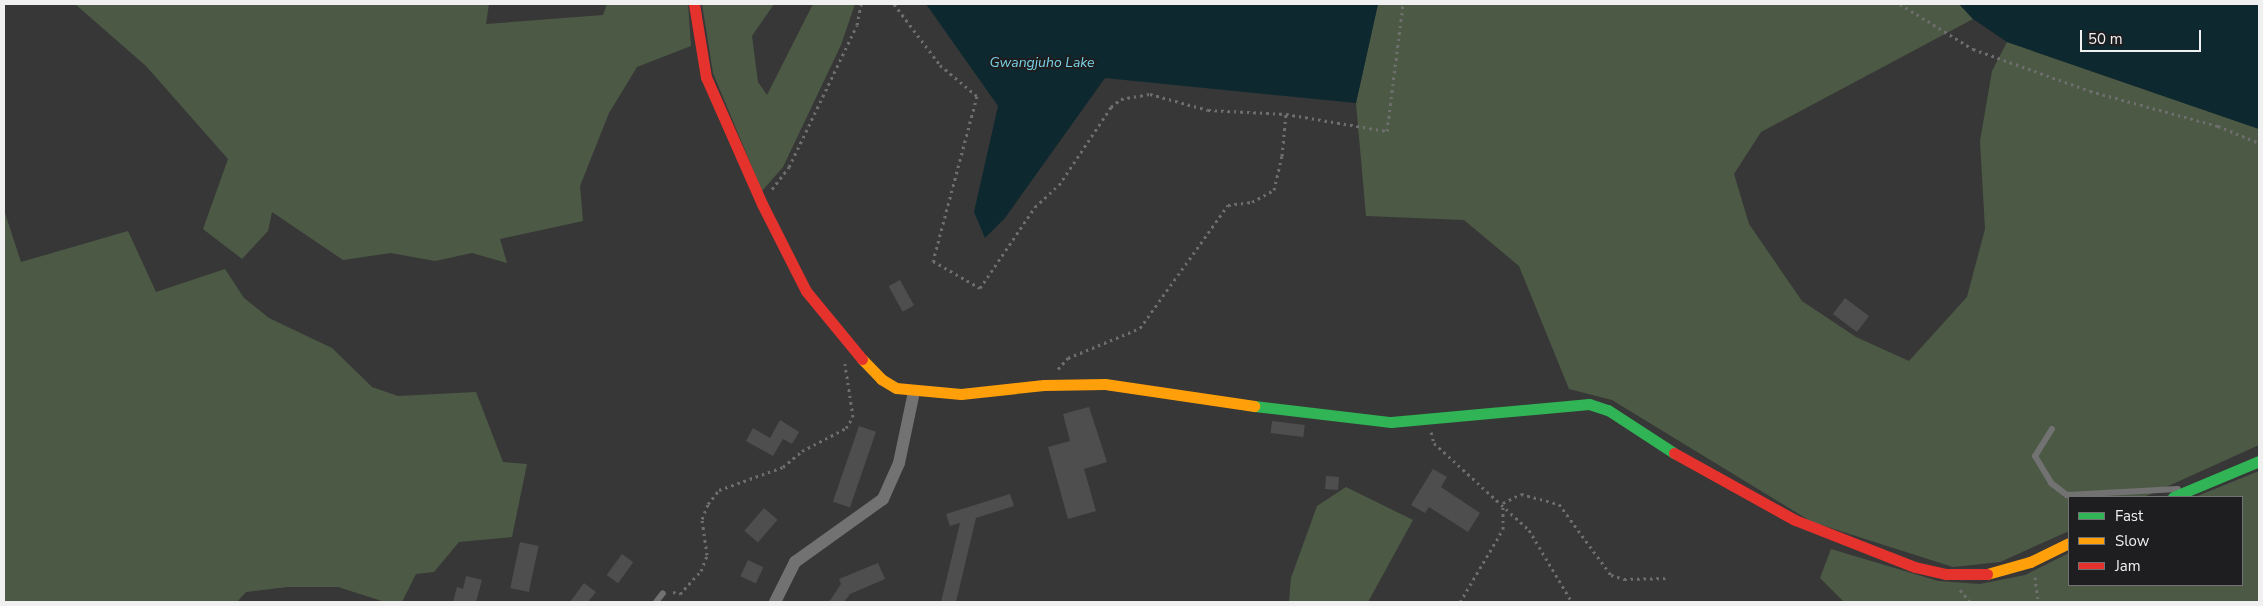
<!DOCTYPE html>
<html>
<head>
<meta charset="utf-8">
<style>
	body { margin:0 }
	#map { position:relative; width:2263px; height:606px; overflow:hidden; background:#373737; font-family:"Nunito Sans",sans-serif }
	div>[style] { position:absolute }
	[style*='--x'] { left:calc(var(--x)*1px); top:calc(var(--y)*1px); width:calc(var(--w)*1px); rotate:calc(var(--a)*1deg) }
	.green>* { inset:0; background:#4c5a45 }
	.water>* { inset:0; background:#0d292f }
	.building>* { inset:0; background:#4e4e4f; transform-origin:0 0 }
	.path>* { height:3px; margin-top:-1.5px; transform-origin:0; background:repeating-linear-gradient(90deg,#6f6e6e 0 2.5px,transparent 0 6.5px) }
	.lane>* { height:6px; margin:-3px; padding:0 3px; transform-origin:3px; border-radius:3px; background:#727272 }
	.street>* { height:12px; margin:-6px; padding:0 6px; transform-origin:6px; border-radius:6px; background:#727272 }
	.fast>* { height:11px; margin:-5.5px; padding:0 5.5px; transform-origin:5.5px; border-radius:5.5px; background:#30b455 }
	.slow>* { height:11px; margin:-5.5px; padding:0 5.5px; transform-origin:5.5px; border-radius:5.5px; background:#ff9f0a }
	.jam>* { height:11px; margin:-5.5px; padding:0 5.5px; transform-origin:5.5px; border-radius:5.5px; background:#e5322d }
	span { translate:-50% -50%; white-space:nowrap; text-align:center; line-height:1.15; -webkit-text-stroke:4px #1e1d1f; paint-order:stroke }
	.water-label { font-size:14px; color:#77d3e6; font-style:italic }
	.frame { position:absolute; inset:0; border:5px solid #f0f0f1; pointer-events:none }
	.legend { position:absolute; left:2068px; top:496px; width:175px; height:90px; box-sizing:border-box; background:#1e1d1f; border:1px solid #727173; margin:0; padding:6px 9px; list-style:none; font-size:15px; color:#f0f0f1 }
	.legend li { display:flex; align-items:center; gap:10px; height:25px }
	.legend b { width:25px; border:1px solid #727173 }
	.scale { position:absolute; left:2080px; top:30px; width:121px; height:22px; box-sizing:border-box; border:2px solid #f0f0f1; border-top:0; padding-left:6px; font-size:15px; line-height:18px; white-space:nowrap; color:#f0f0f1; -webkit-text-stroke:4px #1e1d1f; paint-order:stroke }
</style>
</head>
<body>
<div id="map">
	<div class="green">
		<div style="clip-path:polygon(75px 4px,489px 4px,486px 24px,603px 15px,607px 4px,688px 4px,691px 46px,637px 67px,609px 113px,580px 186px,583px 221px,500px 239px,507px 263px,472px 253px,435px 261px,391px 253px,343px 260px,272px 212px,268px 231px,242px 259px,203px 229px,228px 159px,146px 66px)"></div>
		<div style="clip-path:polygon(702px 4px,774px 4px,752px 36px,758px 82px,767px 95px,813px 4px,855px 4px,841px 45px,783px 167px,762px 191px,713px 73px)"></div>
		<div style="clip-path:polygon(1378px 4px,1959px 4px,1973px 19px,1761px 132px,1734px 174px,1749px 224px,1802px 301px,1856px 337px,1909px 361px,1967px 297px,1985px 229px,1980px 141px,1992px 71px,2007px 42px,2259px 129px,2259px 445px,2144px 497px,2069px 497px,2069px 531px,2000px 562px,1953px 567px,1812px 522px,1612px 400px,1569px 389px,1519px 266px,1464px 220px,1366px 216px,1356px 103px)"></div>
		<div style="clip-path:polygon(4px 210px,21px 262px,128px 231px,156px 292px,225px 269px,244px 298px,269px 318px,332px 348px,372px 387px,398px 396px,476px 392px,503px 462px,527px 464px,512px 537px,459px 542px,434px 572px,416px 574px,402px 602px,385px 602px,338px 587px,288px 587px,246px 592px,237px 602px,4px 602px)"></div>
		<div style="clip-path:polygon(2259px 471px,2259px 602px,1844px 602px,1820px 578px,1831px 549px,1938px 581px,1980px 584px,2025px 575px,2069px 553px,2069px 585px,2242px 585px,2242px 497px,2195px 497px)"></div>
		<div style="clip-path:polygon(1346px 487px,1413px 520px,1368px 602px,1289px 602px,1291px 578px,1317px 506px)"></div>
	</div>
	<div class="water">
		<div style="clip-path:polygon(926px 4px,1378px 4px,1356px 103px,1105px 78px,1005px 218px,985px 238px,974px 212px,998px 106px)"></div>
		<div style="clip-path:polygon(1959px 4px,2259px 4px,2259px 129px,2007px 42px,1973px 19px)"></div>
	</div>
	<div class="building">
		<div style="left:900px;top:280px;width:29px;height:13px;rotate:61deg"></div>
		<div style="left:1845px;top:298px;width:30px;height:20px;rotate:37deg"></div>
		<div style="clip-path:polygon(1089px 407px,1107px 462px,1084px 469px,1096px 511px,1068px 519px,1048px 447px,1070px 441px,1063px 414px)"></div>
		<div style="clip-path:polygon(780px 420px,799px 432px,792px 444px,783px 439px,773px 456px,746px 441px,753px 428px,770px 438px)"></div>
		<div style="left:1272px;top:421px;width:33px;height:12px;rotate:7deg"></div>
		<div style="left:859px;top:426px;width:18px;height:80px;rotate:19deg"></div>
		<div style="clip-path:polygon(1433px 469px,1447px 477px,1441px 487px,1480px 513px,1468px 532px,1429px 507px,1425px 513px,1411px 505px)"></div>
		<div style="left:1326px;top:476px;width:13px;height:13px;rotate:4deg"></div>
		<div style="clip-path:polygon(1010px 494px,1014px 506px,976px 518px,956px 602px,941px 602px,960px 523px,950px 526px,946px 514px)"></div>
		<div style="left:764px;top:508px;width:18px;height:30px;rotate:41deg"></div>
		<div style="left:520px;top:542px;width:19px;height:47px;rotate:12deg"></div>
		<div style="left:622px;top:554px;width:14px;height:26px;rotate:36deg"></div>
		<div style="left:748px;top:560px;width:17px;height:18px;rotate:25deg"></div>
		<div style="clip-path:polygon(878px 563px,885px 579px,850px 594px,844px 602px,829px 602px,841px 584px,839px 579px)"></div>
		<div style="clip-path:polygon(466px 576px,482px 580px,476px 602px,453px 602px,457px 587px,463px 589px)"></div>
		<div style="clip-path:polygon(584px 583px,596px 592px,588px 602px,570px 602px)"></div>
	</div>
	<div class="path">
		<div style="--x:894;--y:4;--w:76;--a:53"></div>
		<div style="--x:940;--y:65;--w:48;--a:40"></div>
		<div style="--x:977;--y:96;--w:171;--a:104.9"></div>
		<div style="--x:933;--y:261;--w:54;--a:29.9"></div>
		<div style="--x:980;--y:288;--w:98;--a:-55.8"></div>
		<div style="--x:1035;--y:207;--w:33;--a:-43"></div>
		<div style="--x:1059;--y:185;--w:94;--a:-56.3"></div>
		<div style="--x:1111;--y:107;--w:13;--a:-39"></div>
		<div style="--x:1121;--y:99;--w:29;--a:-10"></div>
		<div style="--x:1150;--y:94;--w:60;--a:15.4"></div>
		<div style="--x:1208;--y:110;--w:78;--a:2.9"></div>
		<div style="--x:1286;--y:114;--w:102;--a:9.6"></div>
		<div style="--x:1387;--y:131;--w:128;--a:-82.8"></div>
		<div style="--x:1900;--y:4;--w:86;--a:31.7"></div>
		<div style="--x:1973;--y:49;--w:124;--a:19.7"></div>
		<div style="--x:2090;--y:91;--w:133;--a:15.3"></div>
		<div style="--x:2218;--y:126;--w:44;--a:22.5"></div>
		<div style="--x:772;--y:189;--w:28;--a:-52"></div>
		<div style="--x:789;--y:167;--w:157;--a:-64.4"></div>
		<div style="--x:857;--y:25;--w:21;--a:-79"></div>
		<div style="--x:1058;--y:369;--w:15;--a:-48"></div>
		<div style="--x:1068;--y:358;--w:78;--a:-22.6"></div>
		<div style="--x:1140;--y:328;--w:151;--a:-54.4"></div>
		<div style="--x:1228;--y:205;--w:24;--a:-7"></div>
		<div style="--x:1252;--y:202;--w:25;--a:-29"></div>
		<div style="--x:1274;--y:190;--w:35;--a:-77"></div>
		<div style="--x:1282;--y:156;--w:42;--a:-84.6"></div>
		<div style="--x:1431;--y:432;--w:11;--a:75"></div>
		<div style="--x:1434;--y:443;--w:129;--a:42.5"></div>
		<div style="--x:1529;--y:530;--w:84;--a:59.2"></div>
		<div style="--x:2035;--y:577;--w:25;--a:83"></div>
		<div style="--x:1960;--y:590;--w:16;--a:50"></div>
		<div style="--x:673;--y:592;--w:7;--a:16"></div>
		<div style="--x:680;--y:594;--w:31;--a:-48"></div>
		<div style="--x:701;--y:571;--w:17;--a:-69"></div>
		<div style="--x:707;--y:555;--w:36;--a:-98"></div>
		<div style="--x:702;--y:519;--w:16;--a:-68"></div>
		<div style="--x:708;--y:504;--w:18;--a:-52"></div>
		<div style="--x:719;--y:490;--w:68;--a:-19.8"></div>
		<div style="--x:783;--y:467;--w:25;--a:-40"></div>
		<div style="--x:802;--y:451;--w:50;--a:-27.6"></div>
		<div style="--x:846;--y:428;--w:13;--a:-58"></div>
		<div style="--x:853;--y:417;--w:54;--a:-98.6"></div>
		<div style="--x:1460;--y:602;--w:85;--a:-59.5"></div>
		<div style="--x:1503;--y:529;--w:26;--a:-90"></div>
		<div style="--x:1503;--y:503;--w:20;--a:-27"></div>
		<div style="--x:1521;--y:494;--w:39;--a:15"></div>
		<div style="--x:1559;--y:504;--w:88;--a:53.8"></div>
		<div style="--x:1611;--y:575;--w:14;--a:17"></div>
		<div style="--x:1624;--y:579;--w:45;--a:-1.3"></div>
	</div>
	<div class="lane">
		<div style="--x:2052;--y:429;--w:32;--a:122"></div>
		<div style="--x:2035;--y:456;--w:31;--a:59"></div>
		<div style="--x:2051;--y:483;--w:20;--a:37"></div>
		<div style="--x:2067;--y:495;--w:111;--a:-3.1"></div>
		<div style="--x:656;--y:602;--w:11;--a:-52"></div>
	</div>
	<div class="street">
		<div style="--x:775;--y:602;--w:45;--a:-63.4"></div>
		<div style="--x:795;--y:562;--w:108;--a:-35.6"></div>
		<div style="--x:883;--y:499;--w:39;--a:-66"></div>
		<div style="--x:899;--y:463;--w:73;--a:-78.1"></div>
	</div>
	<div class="fast">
		<div style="--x:1254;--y:406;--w:138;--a:6.7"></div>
		<div style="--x:1391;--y:422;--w:199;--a:-5.2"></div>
		<div style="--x:1589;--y:404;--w:20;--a:18"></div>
		<div style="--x:1608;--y:410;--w:79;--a:33.1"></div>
		<div style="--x:2173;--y:497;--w:93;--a:-22.7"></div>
	</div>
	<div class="slow">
		<div style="--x:862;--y:359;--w:28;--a:46"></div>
		<div style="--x:881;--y:379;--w:17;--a:31"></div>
		<div style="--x:896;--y:388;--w:65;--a:5.3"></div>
		<div style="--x:961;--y:394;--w:83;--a:-6.2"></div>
		<div style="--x:1044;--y:385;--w:61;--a:-0.9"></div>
		<div style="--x:1105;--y:384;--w:151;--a:8.4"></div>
		<div style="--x:1987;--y:574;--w:45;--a:-15.6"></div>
		<div style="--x:2030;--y:562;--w:43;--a:-26"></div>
	</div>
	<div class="jam">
		<div style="--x:694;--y:4;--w:74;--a:80.7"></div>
		<div style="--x:706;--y:77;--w:139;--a:66.2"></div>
		<div style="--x:762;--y:204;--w:97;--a:63.2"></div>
		<div style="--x:806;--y:291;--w:88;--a:50.5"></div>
		<div style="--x:1674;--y:453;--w:138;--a:29"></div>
		<div style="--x:1795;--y:520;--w:129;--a:21.4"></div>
		<div style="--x:1915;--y:567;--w:32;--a:13"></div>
		<div style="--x:1946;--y:574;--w:41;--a:0"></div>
	</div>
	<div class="water-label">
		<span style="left:1042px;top:63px">Gwangjuho Lake</span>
	</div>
	<div class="frame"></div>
	<ul class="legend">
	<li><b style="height:6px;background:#30b455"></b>Fast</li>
	<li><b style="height:6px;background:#ff9f0a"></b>Slow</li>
	<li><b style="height:6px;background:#e5322d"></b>Jam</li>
	</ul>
	<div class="scale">50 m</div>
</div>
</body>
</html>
